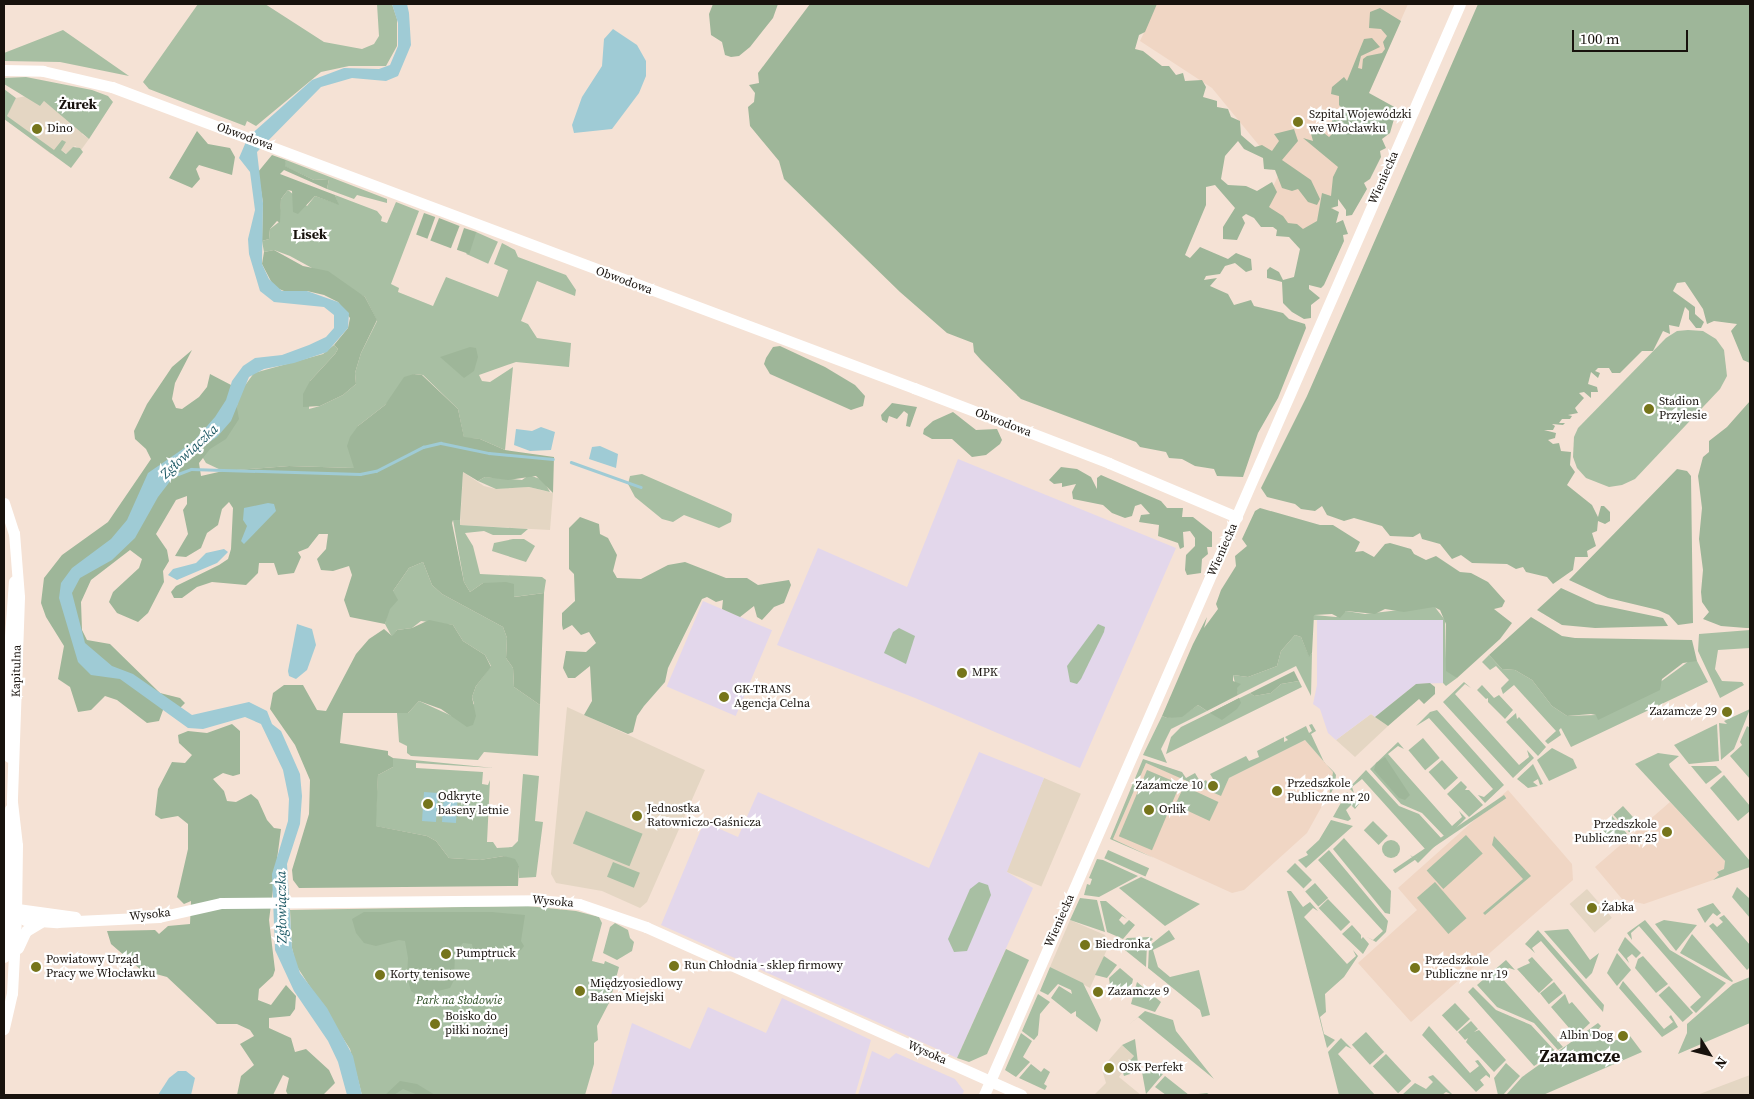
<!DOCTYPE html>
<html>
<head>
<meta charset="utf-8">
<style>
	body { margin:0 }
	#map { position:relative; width:1754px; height:1099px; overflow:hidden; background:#f5e2d5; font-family:"Source Serif 4",serif }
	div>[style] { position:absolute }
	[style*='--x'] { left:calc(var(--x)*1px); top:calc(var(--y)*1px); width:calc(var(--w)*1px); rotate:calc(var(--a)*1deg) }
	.commercial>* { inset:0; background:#e4d6c3; transform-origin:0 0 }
	.industrial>* { inset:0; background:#e3d7eb; transform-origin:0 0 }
	.built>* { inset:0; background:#f0d6c4 }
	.green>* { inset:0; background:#a8bfa3; transform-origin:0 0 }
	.round { border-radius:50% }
	.forest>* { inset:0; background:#9eb699; transform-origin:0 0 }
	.water>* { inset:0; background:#9fcbd5; transform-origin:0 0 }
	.stream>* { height:2.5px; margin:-1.25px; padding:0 1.25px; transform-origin:1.25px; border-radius:1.25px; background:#9fcbd5 }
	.minor>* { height:11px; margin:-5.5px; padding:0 5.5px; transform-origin:5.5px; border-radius:5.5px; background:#fff }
	.dots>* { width:14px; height:14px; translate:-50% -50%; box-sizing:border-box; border:2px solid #fff; border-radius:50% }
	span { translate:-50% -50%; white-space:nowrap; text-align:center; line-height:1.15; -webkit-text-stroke:4.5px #fff; paint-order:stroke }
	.poi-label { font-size:12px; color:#18120d }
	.left { translate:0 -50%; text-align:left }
	.right { translate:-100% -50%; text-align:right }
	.street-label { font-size:12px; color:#18120d }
	.park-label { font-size:12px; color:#2b4d23; font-style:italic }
	.neighbourhood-label { font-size:14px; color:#18120d; font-weight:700 }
	.water-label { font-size:14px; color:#1d5965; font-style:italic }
	.district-label { font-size:18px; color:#18120d; font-weight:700 }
	.frame { position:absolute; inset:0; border:5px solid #18120d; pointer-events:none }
	.north { position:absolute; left:1684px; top:1029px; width:50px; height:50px; -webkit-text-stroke:4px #fff; paint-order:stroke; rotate:126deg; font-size:14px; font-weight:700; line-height:20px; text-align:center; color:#18120d }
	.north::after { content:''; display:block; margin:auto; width:18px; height:22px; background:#18120d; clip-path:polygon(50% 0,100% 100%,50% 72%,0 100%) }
	.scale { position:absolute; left:1572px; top:30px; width:116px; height:22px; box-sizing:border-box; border:2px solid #18120d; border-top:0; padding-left:6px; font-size:15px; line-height:18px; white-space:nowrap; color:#18120d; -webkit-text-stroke:4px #fff; paint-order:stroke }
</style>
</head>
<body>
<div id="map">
	<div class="commercial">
		<div style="clip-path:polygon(27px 96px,40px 106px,44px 101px,83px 131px,82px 134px,89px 139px,81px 150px,75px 146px,67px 154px,61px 150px,51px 154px,5px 119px,16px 98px)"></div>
		<div style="clip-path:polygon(463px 472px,484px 486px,496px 489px,529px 487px,553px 493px,550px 530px,460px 525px)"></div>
		<div style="clip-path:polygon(567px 707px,705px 770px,647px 902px,640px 908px,602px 891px,556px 883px,551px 874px)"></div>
		<div style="clip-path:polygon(1371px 714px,1388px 726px,1355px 757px,1336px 740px)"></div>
		<div style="left:1044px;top:778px;width:40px;height:101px;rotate:23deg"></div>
		<div style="left:1587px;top:889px;width:38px;height:23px;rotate:49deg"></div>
		<div style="clip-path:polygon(1070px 920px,1105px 935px,1108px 947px,1090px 988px,1050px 967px)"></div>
		<div style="clip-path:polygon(1122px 1045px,1134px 1056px,1119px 1077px,1141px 1095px,1094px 1095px,1106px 1083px,1103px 1073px,1108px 1061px)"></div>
		<div style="clip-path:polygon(1750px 1075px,1750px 1095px,1697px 1095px)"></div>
	</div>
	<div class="industrial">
		<div style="clip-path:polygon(958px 459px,1176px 548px,1080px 768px,915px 698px,777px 645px,818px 548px,907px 587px)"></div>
		<div style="left:703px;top:601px;width:75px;height:93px;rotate:23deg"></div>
		<div style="clip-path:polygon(1317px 620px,1443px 620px,1443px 683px,1416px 684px,1375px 717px,1371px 714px,1336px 740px,1328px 733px,1320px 709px,1313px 704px,1317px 685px)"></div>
		<div style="clip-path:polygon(979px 752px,1044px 778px,1007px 872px,1033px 888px,957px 1058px,661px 925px,704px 822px,738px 837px,758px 792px,929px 868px)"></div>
		<div style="clip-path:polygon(782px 998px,871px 1040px,855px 1095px,611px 1095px,632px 1023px,690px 1049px,708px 1007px,766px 1033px)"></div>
		<div style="clip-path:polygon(872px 1051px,889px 1059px,896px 1053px,955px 1079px,964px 1091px,962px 1095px,858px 1095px)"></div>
	</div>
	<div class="built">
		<div style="clip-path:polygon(1157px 4px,1408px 4px,1341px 156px,1328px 241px,1261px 214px,1280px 171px,1212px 88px,1140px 41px)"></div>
		<div style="clip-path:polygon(1305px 740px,1333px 772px,1333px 786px,1307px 833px,1244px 890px,1232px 893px,1113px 839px,1146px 763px,1221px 795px,1229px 778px)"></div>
		<div style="clip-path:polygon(1508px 790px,1572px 864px,1573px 880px,1411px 1022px,1358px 963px,1417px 910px,1398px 888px)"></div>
		<div style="clip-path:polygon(1670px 802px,1725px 861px,1724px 869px,1717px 872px,1719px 875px,1713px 880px,1644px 904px,1622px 899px,1595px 867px)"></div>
	</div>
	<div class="green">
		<div style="clip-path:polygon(198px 4px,265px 4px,324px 42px,362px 49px,374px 44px,379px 36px,377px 4px,392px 4px,397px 19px,397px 46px,386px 66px,349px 66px,321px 72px,256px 126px,247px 121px,245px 126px,149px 89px,143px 82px)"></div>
		<div style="clip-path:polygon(63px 30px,129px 76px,60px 62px,4px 61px,4px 53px)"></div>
		<div style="clip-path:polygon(26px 77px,92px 90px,108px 96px,113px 102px,89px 139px,44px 101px,40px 106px,4px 84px,4px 78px)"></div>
		<div style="clip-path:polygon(4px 89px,16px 98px,7px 116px,54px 150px,62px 140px,66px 142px,61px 150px,66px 154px,73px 147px,80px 148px,83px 152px,71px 168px,4px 119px)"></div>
		<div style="clip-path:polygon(286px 160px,387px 199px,387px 203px,357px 195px,354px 199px,327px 189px,329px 179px,314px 180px,284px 166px)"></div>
		<div style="clip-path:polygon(288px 190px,307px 206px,315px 196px,338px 204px,335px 195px,377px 211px,382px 217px,381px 221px,387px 223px,396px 202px,419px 211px,391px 284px,399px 288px,398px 292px,433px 306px,446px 277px,498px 297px,508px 270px,494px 264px,502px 243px,515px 250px,518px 257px,566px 275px,576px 290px,575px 296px,537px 281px,521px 321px,528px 324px,537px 338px,571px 343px,569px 367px,516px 362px,479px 375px,482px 381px,490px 382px,513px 367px,505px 450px,480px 439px,464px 438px,458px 409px,423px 375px,414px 374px,385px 405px,358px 426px,354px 468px,289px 466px,223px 471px,206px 463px,197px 448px,234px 416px,241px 391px,254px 373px,323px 354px,334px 345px,338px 349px,335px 354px,310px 381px,309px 409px,320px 406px,343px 395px,356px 384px,355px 373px,361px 353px,377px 321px,365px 297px,290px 256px,274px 250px,264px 252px,262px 241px,269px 239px,270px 229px,279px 222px,281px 199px)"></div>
		<div style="left:476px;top:232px;width:24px;height:24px;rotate:24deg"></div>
		<div style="clip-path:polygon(1688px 330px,1703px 331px,1716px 339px,1724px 350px,1727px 376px,1720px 389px,1635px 479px,1622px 485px,1609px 487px,1586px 478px,1577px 468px,1573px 457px,1574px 437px,1578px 428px,1666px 338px,1677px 331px)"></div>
		<div style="clip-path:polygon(642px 474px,729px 512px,732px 514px,731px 522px,719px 528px,684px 515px,673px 522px,662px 519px,635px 497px,628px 484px,630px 476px)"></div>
		<div style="clip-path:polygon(529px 475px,543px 480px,550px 492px,529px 487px,496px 489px,478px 481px,485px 477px,522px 480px)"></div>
		<div style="clip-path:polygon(453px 520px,460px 520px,460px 525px,528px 529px,521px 535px,493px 535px,484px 531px,465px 533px,473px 546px,480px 574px,542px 577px,546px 580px,544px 593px,513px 597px,483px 583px,470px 592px,464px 582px)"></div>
		<div style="clip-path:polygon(513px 539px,524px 539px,535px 546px,526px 562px,492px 551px,494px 543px)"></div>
		<div style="clip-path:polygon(423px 562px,432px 585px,442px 594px,503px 627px,507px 638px,506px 658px,513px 668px,514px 687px,540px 705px,538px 756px,484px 752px,478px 760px,411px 756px,407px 753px,407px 746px,399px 742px,397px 713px,408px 713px,419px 701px,452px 716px,474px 704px,472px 697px,476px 686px,491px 666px,485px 655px,463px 641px,453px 625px,421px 621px,412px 628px,397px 630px,392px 637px,385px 624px,393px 591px,409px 568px)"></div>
		<div style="clip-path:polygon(1434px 606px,1445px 620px,1446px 659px,1457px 678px,1446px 686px,1443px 683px,1443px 620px,1313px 620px,1314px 615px,1336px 617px,1346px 611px,1365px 614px)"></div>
		<div style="clip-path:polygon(1098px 624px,1105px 627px,1104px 632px,1081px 679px,1077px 684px,1070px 682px,1067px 666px)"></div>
		<div style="clip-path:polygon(899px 628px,915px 636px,906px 664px,884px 653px,893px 632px)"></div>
		<div style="clip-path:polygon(1750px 630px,1750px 648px,1718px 650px,1715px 669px,1722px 681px,1742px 682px,1744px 685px,1720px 698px,1698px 651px,1699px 634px)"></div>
		<div style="clip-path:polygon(1295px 635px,1301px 637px,1309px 656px,1312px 653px,1311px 696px,1296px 666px,1238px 695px,1233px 675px,1248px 677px,1277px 666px,1281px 651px)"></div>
		<div style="clip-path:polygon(1489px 655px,1502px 669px,1515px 670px,1532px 680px,1552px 706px,1567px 716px,1596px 715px,1659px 683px,1689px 661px,1697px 661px,1708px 682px,1571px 747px,1561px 728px,1559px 730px,1561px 735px,1548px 744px,1545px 741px,1556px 731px,1514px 685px,1503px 694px,1501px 688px,1509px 680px,1496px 666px,1490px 670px,1482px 662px)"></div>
		<div style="clip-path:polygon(1299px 681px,1302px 687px,1166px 754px,1171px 737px,1181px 727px,1250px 693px,1254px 696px,1271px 693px,1281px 684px)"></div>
		<div style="clip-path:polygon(1464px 682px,1471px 688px,1465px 684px,1455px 694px,1519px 765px,1529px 757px,1527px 750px,1534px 758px,1513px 778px,1443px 702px)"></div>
		<div style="clip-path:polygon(1482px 685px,1494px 698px,1499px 695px,1513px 710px,1505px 719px,1488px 702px,1488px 698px,1486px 699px,1477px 690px)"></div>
		<div style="clip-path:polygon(1198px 705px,1207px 711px,1171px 729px,1161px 749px,1167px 763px,1143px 755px,1162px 716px,1167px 718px,1185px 714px)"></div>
		<div style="clip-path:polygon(1750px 709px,1734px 749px,1721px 760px,1719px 723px,1727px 724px,1724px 721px)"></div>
		<div style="clip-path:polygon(1437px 710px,1504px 785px,1485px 803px,1478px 795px,1484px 797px,1493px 789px,1429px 718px,1416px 726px,1430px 712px)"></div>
		<div style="clip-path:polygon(1516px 713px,1517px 719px,1519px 717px,1546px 747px,1538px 756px,1506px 722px)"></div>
		<div style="clip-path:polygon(1312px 724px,1316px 731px,1311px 734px,1324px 762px,1334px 772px,1336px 775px,1335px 785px,1329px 797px,1333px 772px,1305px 740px,1229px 778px,1221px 796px,1146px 763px,1113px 839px,1154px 858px,1110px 839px,1143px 759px,1182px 772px,1186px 778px,1195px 773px,1201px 783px,1206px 780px,1212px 791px,1218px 787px,1210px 774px,1246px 756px,1249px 761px,1259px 757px,1257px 751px,1284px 737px,1284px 742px,1288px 740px,1285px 737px,1306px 726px,1309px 733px,1312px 731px,1309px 725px)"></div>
		<div style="clip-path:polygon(1717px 724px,1719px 761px,1689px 764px,1674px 745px)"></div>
		<div style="clip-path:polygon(1747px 726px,1750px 728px,1750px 779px,1730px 756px,1742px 745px,1740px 742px)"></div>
		<div style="left:1423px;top:738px;width:26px;height:19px;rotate:50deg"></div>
		<div style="clip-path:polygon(1398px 742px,1404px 749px,1398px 746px,1388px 754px,1452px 826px,1462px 817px,1459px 811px,1466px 818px,1446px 838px,1422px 813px,1401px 804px,1370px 769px)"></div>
		<div style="clip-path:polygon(1552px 748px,1573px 759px,1577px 768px,1549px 781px,1537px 760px)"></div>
		<div style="clip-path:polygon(1658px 753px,1679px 756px,1669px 764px,1670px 767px,1750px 861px,1750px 867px,1713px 880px,1719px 875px,1717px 872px,1724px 869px,1725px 861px,1635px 764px)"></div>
		<div style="clip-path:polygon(393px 758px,494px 768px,416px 763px,416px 768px,483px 772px,482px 784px,488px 785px,490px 780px,487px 842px,493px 842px,497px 848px,512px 847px,518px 841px,523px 774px,539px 776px,535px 821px,543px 822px,536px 877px,519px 878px,519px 866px,504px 856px,480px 860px,449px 858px,436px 841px,427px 836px,375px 826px,378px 775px,393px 767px)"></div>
		<div style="left:1442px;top:760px;width:24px;height:18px;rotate:48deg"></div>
		<div style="clip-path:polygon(1533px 764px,1543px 784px,1540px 785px,1538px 779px,1533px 782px,1538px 786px,1528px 788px,1517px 779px)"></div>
		<div style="clip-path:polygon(1691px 766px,1716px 766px,1722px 772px,1706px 784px)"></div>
		<div style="left:1147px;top:770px;width:36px;height:72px;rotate:23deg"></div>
		<div style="clip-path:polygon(1366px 770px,1399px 806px,1419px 814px,1442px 839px,1418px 863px,1410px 855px,1416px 859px,1426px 850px,1362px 779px,1352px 787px,1354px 793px,1349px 788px)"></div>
		<div style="clip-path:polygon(1724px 775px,1750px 806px,1750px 811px,1738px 821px,1710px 788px)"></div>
		<div style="clip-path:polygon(1461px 781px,1467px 787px,1465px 790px,1469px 790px,1483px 805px,1469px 817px,1447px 794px)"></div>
		<div style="left:1184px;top:786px;width:38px;height:21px;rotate:25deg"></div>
		<div style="clip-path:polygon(1347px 792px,1359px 804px,1355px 809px,1351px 805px,1346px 810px,1351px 819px,1348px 821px,1333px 817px)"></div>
		<div style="left:1504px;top:795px;width:4px;height:134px;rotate:56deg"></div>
		<div style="left:1623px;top:806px;width:24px;height:13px;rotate:48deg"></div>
		<div style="left:586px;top:811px;width:61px;height:35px;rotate:22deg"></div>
		<div style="left:1612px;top:816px;width:23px;height:16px;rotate:50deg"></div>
		<div style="clip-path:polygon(1331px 820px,1353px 826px,1306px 868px,1298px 860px,1308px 855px,1306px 852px,1319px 840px)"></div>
		<div style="left:1373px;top:821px;width:21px;height:13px;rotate:45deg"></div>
		<div style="left:1466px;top:835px;width:25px;height:53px;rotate:48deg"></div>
		<div style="clip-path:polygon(1494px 836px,1531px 876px,1485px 915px,1483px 913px,1523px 879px,1492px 845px)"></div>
		<div style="clip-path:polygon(1344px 838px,1391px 891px,1390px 914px,1385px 913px,1333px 849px)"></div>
		<div class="round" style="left:1382px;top:840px;width:18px;height:18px"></div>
		<div style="left:1108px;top:850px;width:45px;height:9px;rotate:24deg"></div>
		<div style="clip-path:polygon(1329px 850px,1388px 921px,1386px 932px,1376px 942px,1367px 937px,1373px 940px,1383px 931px,1318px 860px)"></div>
		<div style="clip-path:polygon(1097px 859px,1103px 860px,1138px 876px,1099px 897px,1084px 895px,1087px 884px,1090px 885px,1092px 879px,1089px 878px)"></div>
		<div style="left:613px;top:862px;width:29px;height:16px;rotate:22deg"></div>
		<div style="left:1295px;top:863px;width:24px;height:12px;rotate:45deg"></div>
		<div style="clip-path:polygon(1141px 877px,1200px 904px,1165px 926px,1119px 888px)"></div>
		<div style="clip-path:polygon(979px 882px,988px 885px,991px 895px,967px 951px,954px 952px,948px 939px,970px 889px)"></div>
		<div style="left:1435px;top:882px;width:48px;height:24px;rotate:49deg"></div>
		<div style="left:1315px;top:883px;width:20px;height:13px;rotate:49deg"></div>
		<div style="clip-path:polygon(1737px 887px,1750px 899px,1750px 918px,1732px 897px)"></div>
		<div style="clip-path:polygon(1287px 891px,1291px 891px,1303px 907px,1310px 902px,1318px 911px,1313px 908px,1304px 917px,1347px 964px,1356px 956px,1353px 950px,1358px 956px,1344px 977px,1325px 994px,1326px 1012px,1320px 1017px,1324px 1034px,1335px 1040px,1327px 1048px)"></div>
		<div style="clip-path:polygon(1080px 898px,1097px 900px,1105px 932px,1070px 920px)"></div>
		<div style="left:1328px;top:899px;width:32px;height:13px;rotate:46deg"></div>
		<div style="clip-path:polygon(1100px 901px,1106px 901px,1127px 919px,1122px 916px,1119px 920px,1124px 925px,1129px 920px,1135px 925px,1123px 939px,1107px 932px)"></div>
		<div style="clip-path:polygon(1713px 903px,1721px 913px,1717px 916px,1713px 913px,1705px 923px,1697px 909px)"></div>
		<div style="clip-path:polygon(528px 906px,576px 911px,599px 917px,602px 923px,592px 961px,604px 964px,605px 961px,619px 967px,610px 1001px,597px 1026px,598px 1040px,594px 1043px,594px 1064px,585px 1095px,362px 1095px,350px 1049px,296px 965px,292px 948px,290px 910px)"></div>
		<div style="clip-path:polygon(1724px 915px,1750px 945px,1750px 967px,1747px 970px,1709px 926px,1713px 923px,1717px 927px,1723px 922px,1719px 918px)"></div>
		<div style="clip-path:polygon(1645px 920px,1670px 950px,1726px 983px,1696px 1013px,1690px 1007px,1701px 997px,1639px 926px,1631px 933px,1632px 940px,1627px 933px)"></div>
		<div style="clip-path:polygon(1664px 920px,1697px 925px,1676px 951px,1655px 924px)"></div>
		<div style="clip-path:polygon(615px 923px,628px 930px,630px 938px,634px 942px,632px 951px,617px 960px,603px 953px,610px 927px)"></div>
		<div style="clip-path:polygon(1352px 925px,1361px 935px,1361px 939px,1363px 937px,1369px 944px,1363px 954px,1342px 934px)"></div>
		<div style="clip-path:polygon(1568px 929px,1590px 960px,1599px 953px,1592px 973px,1586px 979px,1544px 931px)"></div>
		<div style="clip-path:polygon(1169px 930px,1175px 939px,1153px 950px,1158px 967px,1170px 977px,1199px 970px,1210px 1015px,1202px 1017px,1200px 1010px,1148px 968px,1149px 946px)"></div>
		<div style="clip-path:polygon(1538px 930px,1604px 1005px,1603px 1012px,1541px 941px,1532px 948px,1535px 953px,1525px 944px)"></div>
		<div style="clip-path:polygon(1692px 934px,1733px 981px,1732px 982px,1680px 953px)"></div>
		<div style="clip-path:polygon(1150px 937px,1153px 939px,1147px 945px,1146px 967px,1120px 946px,1127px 938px)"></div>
		<div style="clip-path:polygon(1625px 937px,1641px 953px,1636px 958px,1632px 954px,1627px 958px,1629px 963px,1618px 950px)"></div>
		<div style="clip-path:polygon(1006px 949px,1029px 960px,987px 1054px,969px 1062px,957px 1058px)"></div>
		<div style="clip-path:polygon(1617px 953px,1631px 970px,1617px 986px,1607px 973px)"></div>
		<div style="clip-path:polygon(1104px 956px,1117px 965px,1107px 978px,1095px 975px)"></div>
		<div style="clip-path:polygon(1643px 956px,1668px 984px,1656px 993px,1635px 968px,1638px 959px)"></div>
		<div style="clip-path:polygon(1532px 957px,1553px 980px,1539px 993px,1517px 969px,1530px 963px,1528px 960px)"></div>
		<div style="clip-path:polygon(1506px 960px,1515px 970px,1509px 968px,1500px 976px,1563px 1047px,1558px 1050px,1534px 1023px,1497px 1007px,1477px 985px)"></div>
		<div style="clip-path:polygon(1050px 967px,1083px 983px,1101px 1020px,1097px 1032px,1076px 1016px,1076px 1011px,1071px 1014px,1051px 998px,1059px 986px,1072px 994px,1071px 990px,1058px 984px,1048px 995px,1040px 991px)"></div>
		<div style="clip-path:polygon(1120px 968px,1133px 979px,1130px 994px,1110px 986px,1109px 978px)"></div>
		<div style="clip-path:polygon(1750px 977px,1750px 1023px,1678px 1054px,1687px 1033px,1687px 1024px,1733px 984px)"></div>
		<div style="clip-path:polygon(1623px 981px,1664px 1029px,1673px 1022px,1669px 1017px,1671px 1015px,1678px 1027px,1662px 1037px,1619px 988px)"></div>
		<div style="clip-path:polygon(1137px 982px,1161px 1002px,1155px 1012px,1131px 1004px)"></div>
		<div style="left:1554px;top:982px;width:14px;height:18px;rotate:51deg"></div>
		<div style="left:1669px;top:986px;width:36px;height:14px;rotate:48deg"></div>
		<div style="clip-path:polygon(1473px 987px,1496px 1010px,1531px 1025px,1556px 1052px,1534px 1066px,1468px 992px)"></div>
		<div style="clip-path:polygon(1038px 994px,1050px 1002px,1040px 1014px,1038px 1035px,1034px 1040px,1022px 1031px)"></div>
		<div style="clip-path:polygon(1565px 994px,1569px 1004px,1572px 1002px,1590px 1023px,1576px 1036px,1551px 1007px)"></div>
		<div style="left:1455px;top:1003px;width:22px;height:18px;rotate:47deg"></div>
		<div style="clip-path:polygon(1145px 1011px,1173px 1020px,1176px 1031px,1214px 1079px,1138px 1017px,1129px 1025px)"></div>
		<div style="clip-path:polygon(1471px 1021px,1478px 1029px,1474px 1032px,1479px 1030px,1506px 1060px,1494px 1072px,1466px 1042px,1468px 1038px,1465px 1040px,1458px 1032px)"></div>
		<div style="clip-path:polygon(1598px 1023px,1601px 1026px,1598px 1030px,1603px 1036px,1607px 1033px,1613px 1041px,1630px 1036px,1642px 1052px,1543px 1095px,1506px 1095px,1522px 1077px)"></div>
		<div style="clip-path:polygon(1429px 1026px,1470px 1073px,1479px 1066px,1475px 1061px,1478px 1060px,1490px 1075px,1490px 1078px,1486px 1075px,1480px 1080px,1484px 1085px,1476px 1092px,1422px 1035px)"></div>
		<div style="left:1366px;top:1032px;width:27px;height:19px;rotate:48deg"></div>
		<div style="clip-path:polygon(1021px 1033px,1032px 1041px,1023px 1057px,1030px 1062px,1016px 1077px,1005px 1070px)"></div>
		<div style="clip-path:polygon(1341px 1038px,1352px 1049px,1346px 1046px,1338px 1054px,1375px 1095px,1339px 1095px,1328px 1052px)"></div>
		<div style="clip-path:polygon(1135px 1039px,1139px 1071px,1124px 1076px,1122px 1070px,1134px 1056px,1122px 1045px)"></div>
		<div style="left:1386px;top:1054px;width:37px;height:18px;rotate:47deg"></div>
		<div style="clip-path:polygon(1506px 1063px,1520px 1076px,1503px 1095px,1498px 1095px,1494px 1078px)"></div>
		<div style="clip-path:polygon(1031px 1064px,1041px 1072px,1044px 1068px,1050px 1072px,1044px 1084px,1047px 1086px,1045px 1090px,1019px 1078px)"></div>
		<div style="clip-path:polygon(1155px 1067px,1163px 1074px,1146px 1094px,1142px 1072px)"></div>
		<div style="clip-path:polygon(1433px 1075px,1453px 1095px,1446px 1092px,1442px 1095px,1402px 1095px,1415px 1083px,1426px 1089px,1433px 1082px,1428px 1077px)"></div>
		<div style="clip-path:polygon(1165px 1076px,1189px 1095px,1207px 1093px,1210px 1095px,1166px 1095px,1155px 1087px)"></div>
	</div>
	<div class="forest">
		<div style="clip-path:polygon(713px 4px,778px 4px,773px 18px,750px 47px,739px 56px,731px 57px,725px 55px,722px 42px,711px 35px,709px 14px)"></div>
		<div style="clip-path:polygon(810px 4px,1157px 4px,1145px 32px,1139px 35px,1135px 49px,1143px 51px,1162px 66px,1169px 66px,1176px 75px,1183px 73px,1185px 81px,1202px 80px,1206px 87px,1203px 97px,1217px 101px,1217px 107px,1228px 109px,1231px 117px,1240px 121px,1241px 135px,1255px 147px,1262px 145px,1272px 151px,1279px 141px,1274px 134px,1294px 129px,1298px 141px,1282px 160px,1311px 180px,1320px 199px,1317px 205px,1308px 202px,1298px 189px,1292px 191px,1282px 188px,1275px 170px,1264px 169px,1263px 158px,1244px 149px,1238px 141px,1225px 156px,1221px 179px,1228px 185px,1246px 186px,1257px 191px,1272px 182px,1277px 192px,1269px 207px,1283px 216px,1288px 223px,1297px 224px,1303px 229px,1317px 221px,1322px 193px,1331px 196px,1333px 177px,1338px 167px,1303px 138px,1313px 141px,1310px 130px,1314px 125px,1329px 137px,1332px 134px,1332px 112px,1339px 109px,1344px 111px,1339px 105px,1339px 96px,1331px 94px,1332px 87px,1344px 77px,1347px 81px,1364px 39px,1372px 38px,1380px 47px,1361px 56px,1358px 68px,1362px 69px,1363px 59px,1367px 56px,1382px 53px,1385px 49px,1383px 42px,1387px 36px,1381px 29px,1369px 28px,1370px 12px,1380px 8px,1401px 21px,1369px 93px,1398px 109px,1393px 112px,1394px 119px,1390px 133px,1382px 139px,1386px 148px,1380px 151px,1381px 157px,1370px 179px,1364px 183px,1367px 189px,1352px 215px,1346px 216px,1346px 210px,1338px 199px,1338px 206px,1331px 208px,1339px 212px,1336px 223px,1343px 220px,1348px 234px,1343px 235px,1344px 241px,1324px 285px,1321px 288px,1309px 285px,1309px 289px,1320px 298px,1311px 305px,1311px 318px,1304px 319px,1292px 312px,1283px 303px,1282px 282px,1267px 278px,1267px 270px,1270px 267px,1279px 272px,1283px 280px,1294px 277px,1300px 249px,1289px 237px,1276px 236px,1277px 230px,1273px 227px,1261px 227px,1254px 218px,1246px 214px,1242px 217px,1245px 223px,1237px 240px,1223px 239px,1223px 227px,1235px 208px,1215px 185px,1206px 187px,1206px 205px,1185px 255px,1190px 258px,1200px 247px,1228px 259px,1236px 253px,1251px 259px,1252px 270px,1246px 272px,1235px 263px,1225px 266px,1220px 274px,1206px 276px,1204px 280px,1217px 278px,1210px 286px,1228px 294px,1234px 305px,1251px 300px,1254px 306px,1283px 313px,1289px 319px,1305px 324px,1306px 328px,1278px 398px,1258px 433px,1243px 477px,1217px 476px,1214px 469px,1195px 466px,1182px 459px,1169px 458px,1166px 452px,1140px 447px,1136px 442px,1021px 399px,981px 360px,974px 352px,973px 343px,947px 333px,900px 292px,784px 179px,779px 161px,750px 126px,748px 107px,754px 102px,755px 93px,749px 85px,759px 83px,758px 73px)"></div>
		<div style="clip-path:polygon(1478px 4px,1750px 4px,1750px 363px,1743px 360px,1731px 331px,1737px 324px,1714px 321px,1707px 324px,1703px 309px,1685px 282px,1677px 283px,1673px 291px,1695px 307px,1695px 314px,1704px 322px,1701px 328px,1696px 328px,1689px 319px,1689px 311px,1685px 307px,1679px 327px,1669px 325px,1670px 334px,1663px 331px,1653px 351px,1642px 351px,1620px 373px,1612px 373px,1609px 368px,1598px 368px,1595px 371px,1600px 373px,1598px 378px,1591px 372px,1588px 384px,1597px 387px,1598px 392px,1591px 392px,1591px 398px,1584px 392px,1579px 393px,1584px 398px,1575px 408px,1578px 413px,1568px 415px,1572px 416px,1570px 419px,1562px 419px,1559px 423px,1565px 423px,1563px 425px,1552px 424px,1555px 426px,1553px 430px,1544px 430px,1556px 433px,1555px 438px,1548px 440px,1553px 444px,1559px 443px,1561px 451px,1571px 452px,1570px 465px,1575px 472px,1567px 485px,1592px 505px,1598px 517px,1601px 506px,1604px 506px,1610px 512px,1610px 521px,1605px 524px,1598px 521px,1597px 531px,1592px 533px,1596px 546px,1587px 551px,1588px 557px,1575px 557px,1573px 570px,1553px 584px,1547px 577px,1526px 572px,1523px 567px,1516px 569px,1507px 564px,1472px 563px,1461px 555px,1452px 559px,1440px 544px,1422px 539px,1420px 533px,1413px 537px,1390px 536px,1382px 526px,1354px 518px,1344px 521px,1327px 515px,1322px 506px,1315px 511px,1301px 509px,1295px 504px,1267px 497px,1261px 488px,1307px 396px)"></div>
		<div style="clip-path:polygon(197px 131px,208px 144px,230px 148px,235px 157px,232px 175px,199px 165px,196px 169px,200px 179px,192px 188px,169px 178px)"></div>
		<div style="clip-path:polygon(272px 155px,286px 160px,285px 166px,314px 180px,329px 179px,327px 189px,284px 170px,280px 174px,335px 195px,339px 205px,315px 196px,298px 214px,293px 212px,292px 191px,288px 190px,281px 199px,280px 223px,277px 221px,270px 229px,269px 239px,262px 241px,263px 203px,258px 172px)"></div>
		<div style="left:424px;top:213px;width:12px;height:23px;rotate:20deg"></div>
		<div style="left:439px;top:218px;width:22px;height:24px;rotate:21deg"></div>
		<div style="left:464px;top:228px;width:13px;height:23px;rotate:18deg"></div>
		<div style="clip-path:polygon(274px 250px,303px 266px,328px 271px,365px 297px,377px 320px,361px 353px,355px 373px,356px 384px,343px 395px,320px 406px,303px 407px,303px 394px,310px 381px,335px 354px,338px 349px,334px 345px,348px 328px,350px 318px,338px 302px,324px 295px,307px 291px,289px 293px,274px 287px,262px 264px,264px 252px)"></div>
		<div style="clip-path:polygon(780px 346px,825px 367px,855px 385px,865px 396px,863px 406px,851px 410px,770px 374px,764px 364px,766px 358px,773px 347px)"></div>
		<div style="clip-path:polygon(470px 347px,476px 348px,478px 357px,474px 371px,464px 378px,440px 357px)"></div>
		<div style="clip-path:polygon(192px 350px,175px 383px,172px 399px,176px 408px,182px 409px,199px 397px,207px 387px,210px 374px,233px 386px,239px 419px,226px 439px,210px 449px,199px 463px,201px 476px,223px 471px,289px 466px,354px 468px,347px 446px,350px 437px,358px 426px,385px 405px,404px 377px,414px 374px,422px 375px,458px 409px,464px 437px,480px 439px,505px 450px,554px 457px,553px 493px,536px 476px,508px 480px,485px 477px,478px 481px,463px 472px,460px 520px,453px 520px,452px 523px,464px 582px,470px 592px,483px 583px,506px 582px,514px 584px,514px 597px,544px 593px,540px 705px,514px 687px,513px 668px,506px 658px,507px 638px,503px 627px,442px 594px,432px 585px,423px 562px,409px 568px,393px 591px,398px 600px,390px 609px,385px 624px,350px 617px,344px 600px,352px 575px,349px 566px,333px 571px,321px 570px,317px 559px,326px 549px,328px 534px,319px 534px,308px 548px,298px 552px,301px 557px,294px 573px,278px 575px,274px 563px,259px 563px,258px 573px,246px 585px,212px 582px,197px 587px,182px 598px,174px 598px,171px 592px,176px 586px,219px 565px,228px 559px,231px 549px,233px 508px,229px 502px,222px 509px,218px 525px,207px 533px,201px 548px,186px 557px,175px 556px,188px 534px,183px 510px,187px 504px,187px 496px,176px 500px,156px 534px,167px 550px,169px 561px,163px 571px,164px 582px,148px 613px,138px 622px,117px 613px,109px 602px,113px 592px,139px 568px,142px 559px,130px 550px,91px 580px,81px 602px,82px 630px,87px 640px,110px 644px,160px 693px,180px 698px,185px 703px,178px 710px,163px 710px,159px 721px,147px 723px,117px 700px,105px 696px,91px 710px,78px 712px,70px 687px,58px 679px,64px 646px,46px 617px,41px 603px,44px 578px,62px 555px,108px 522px,151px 459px,146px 449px,135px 439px,134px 431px,147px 404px,172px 367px)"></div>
		<div style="clip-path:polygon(1750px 401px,1750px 628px,1746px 628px,1721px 626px,1703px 619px,1709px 612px,1702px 602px,1701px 592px,1703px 570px,1699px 539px,1702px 508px,1698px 476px,1703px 457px,1709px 452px,1709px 441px,1727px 427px)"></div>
		<div style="clip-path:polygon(892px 403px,917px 407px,910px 427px,906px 426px,908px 414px,904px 411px,897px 419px,889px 416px,887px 423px,882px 420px,881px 415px)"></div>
		<div style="clip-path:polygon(953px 412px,976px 430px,997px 429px,1002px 440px,1000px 444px,986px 455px,972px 457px,952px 439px,932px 439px,923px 434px,924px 429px,933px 421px)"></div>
		<div style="clip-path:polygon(1061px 467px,1077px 469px,1091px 477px,1097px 489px,1097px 478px,1101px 475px,1161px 501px,1167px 508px,1183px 508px,1182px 517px,1193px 517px,1212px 532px,1212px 547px,1207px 547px,1208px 554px,1202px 559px,1201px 573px,1187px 575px,1185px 570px,1186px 555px,1195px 546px,1195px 538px,1190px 531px,1183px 532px,1184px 547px,1180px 549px,1178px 543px,1158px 536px,1159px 525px,1139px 522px,1141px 515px,1150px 514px,1141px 504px,1135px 506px,1132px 516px,1125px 518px,1112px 513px,1103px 505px,1073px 499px,1072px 492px,1076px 484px,1062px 487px,1062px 483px,1054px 484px,1049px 480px)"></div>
		<div style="clip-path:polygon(1677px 469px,1687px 471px,1691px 476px,1693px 623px,1678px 625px,1669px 615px,1658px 610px,1608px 598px,1569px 580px)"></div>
		<div style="clip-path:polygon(1260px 508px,1320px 525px,1333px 525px,1360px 542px,1355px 552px,1363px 551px,1374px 557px,1385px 544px,1390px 543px,1411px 549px,1414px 554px,1426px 560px,1436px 556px,1460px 572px,1471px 573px,1488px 582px,1505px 601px,1502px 607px,1494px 609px,1512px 623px,1500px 639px,1457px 678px,1446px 671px,1446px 624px,1440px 610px,1434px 607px,1404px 612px,1385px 609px,1375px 614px,1346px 611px,1340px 618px,1332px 614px,1314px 615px,1312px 653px,1309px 657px,1301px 637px,1295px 635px,1281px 651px,1277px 666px,1248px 677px,1233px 675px,1233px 681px,1241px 684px,1237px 688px,1238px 695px,1207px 711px,1198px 705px,1182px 717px,1167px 718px,1162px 716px,1193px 644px,1207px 617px,1204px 628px,1218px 609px,1216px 604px,1221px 590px,1236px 566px,1235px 556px,1247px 546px,1242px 539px,1255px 511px)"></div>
		<div style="clip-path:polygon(580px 517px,599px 524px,600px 534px,608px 538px,617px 555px,613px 571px,617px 578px,641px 579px,668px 565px,685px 562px,726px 578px,747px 578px,758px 585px,789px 580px,791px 585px,784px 603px,774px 607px,762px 620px,757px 617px,754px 606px,740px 617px,722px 609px,723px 600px,716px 602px,707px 597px,702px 599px,668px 668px,665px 682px,644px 706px,637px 716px,633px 732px,628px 734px,584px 715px,592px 701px,590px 666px,575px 678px,568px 678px,563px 668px,566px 651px,586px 652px,596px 643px,589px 632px,581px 635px,572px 625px,563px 630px,562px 625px,562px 613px,575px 601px,574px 574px,569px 569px,569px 528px)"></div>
		<div style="clip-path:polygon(1561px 588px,1596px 604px,1663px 618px,1668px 626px,1595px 628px,1562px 625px,1537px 610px)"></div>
		<div style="clip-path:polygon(1531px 617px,1562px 636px,1575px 638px,1692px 640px,1697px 661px,1683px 663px,1662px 679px,1660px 690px,1598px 720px,1596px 715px,1591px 714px,1567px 716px,1552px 706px,1532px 680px,1515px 670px,1502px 669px,1489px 655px)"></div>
		<div style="clip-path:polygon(429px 620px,453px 625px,463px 641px,485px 655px,491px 667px,476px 686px,472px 697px,476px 716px,473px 725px,467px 727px,441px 709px,419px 701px,408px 713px,343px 713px,340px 743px,388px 751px,388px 755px,393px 758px,393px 767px,378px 775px,376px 826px,427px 836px,436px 841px,449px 858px,480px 860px,504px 856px,515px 859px,519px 866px,518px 886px,299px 888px,293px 880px,292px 870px,309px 814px,310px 780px,295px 745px,270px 709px,273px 693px,284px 685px,303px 685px,317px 710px,326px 711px,356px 654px,369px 639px,384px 629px,392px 636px,397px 630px,412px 628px)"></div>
		<div style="clip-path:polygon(1294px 671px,1299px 681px,1281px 684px,1271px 693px,1254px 696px,1250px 693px)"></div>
		<div style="clip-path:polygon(1430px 683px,1435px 687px,1435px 694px,1424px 704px,1419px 699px,1388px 726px,1375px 717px,1416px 684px)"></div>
		<div style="clip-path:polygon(1239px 698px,1241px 703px,1237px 709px,1222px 720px,1210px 713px)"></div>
		<div style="clip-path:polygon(232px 724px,240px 731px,240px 774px,233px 776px,223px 773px,213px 779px,224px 791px,227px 801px,236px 802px,251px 794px,258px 800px,267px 820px,274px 828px,281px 829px,269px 920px,275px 970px,273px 976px,259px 989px,258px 1000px,271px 1005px,286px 985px,296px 996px,295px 1009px,290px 1016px,269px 1018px,269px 1028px,291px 1038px,295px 1052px,306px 1049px,329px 1070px,335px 1083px,323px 1095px,288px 1095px,286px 1091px,289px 1078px,283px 1075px,273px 1095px,237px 1095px,241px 1076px,254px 1065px,240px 1044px,254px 1036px,250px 1030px,237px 1024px,217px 1024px,167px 977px,141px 970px,111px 944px,107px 931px,155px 930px,159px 934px,168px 926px,190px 924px,191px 901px,184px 904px,177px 897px,188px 849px,188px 824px,178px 816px,161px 819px,155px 815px,158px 789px,172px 762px,185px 763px,192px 755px,179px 743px,178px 735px,188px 731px,207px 733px)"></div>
		<div style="clip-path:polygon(1385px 757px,1410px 795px,1405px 800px,1399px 798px,1374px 770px,1376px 763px)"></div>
		<div style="clip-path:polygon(364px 912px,492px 912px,525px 915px,521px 941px,524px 946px,521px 950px,484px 963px,475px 960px,472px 944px,463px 943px,455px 953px,454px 980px,450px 988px,418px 996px,411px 991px,407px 977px,408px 958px,405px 941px,399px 940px,376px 946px,364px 943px,356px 933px,352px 919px)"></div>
		<div style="clip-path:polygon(400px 1081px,417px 1084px,435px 1095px,418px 1095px,403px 1089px,394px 1095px,385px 1095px)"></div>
	</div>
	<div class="water">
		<div style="clip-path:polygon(392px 4px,407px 4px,409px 13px,411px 45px,398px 76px,386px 81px,352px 78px,321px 87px,257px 152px,263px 203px,262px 264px,269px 279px,282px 291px,307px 291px,338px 302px,349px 313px,348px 328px,327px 352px,294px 363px,264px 369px,249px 377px,231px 421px,217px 437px,191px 454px,158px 497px,135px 538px,112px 560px,80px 578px,72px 593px,85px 643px,112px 666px,133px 674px,192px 715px,249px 702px,267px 711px,272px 724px,281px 731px,300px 774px,302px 796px,300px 824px,287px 864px,292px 948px,300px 973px,327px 1008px,353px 1056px,362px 1095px,347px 1095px,338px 1062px,328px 1041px,294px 991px,275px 950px,272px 874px,288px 821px,289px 799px,283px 770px,261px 724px,245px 717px,203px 729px,188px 728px,120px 679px,91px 675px,78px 662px,59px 598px,61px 583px,72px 568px,111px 539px,127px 520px,148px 473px,193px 442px,215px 417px,226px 400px,232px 381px,243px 366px,255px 358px,282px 355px,309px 345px,326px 337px,334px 328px,334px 315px,324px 307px,274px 302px,260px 291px,249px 254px,248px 239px,255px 210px,250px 172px,239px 158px,248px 137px,312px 80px,344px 68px,379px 69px,390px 65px,398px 46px,398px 23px)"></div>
		<div style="clip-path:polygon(613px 29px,637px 45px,646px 61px,646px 76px,639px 93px,612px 129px,574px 133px,572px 125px,582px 97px,602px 66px,604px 39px)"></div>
		<div style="clip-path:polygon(541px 427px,555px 432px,551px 450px,530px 451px,514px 445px,516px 429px,532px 431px)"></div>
		<div style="clip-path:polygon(600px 446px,618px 454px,616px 468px,589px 459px,592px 447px)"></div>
		<div style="clip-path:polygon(268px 503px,274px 504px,276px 511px,244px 544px,241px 541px,247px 526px,243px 520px,244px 508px)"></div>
		<div style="clip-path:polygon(224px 549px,228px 552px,217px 563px,177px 580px,168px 575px,173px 569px,196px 563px,206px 553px)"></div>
		<div style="clip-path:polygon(297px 624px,312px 629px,316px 645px,307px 670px,296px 679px,289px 676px,288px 671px)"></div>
		<div style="left:424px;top:792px;width:14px;height:29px;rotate:4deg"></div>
		<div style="left:444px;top:793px;width:14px;height:29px;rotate:4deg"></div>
		<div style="clip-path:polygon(178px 1071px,186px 1071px,195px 1078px,191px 1095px,158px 1095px,169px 1078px)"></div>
	</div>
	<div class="stream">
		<div style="--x:571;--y:462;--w:74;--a:19.7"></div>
		<div style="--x:175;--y:471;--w:4;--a:45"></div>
		<div style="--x:178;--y:474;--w:14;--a:-21"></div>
		<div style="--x:191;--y:469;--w:169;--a:1.7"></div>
		<div style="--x:360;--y:474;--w:16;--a:-11"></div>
		<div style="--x:376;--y:471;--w:53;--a:-27.1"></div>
		<div style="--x:423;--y:447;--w:18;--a:-13"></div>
		<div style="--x:441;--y:443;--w:49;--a:11.8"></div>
		<div style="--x:489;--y:453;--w:64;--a:5.4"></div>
	</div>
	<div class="minor">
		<div style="--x:4;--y:70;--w:39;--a:1"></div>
		<div style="--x:43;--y:71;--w:71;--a:13.1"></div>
		<div style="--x:112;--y:87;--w:857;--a:20.57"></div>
		<div style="--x:914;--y:388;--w:209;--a:21"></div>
		<div style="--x:1109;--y:463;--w:139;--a:22.9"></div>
		<div style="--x:4;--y:503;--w:32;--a:72"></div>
		<div style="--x:14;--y:533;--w:64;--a:85.5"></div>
		<div style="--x:19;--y:597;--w:205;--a:92"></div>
		<div style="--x:12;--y:802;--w:43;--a:83.4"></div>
		<div style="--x:17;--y:845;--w:72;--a:90.8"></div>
		<div style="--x:16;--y:917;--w:76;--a:93"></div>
		<div style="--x:12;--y:993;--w:37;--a:103"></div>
		<div style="--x:9;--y:757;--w:65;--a:-92.6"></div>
		<div style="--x:6;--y:692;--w:111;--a:-85.9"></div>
		<div style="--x:5;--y:908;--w:23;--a:31"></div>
		<div style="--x:25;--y:920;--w:32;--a:4"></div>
		<div style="--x:57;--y:922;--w:102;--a:-2.8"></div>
		<div style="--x:159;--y:917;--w:64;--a:-12.7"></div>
		<div style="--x:221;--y:903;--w:318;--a:-0.5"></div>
		<div style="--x:539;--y:900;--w:40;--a:5.7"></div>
		<div style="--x:579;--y:904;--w:71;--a:18.9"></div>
		<div style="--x:646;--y:927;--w:411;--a:24.1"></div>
		<div style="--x:10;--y:908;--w:66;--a:7.9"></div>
		<div style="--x:18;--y:948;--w:19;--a:-65"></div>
		<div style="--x:26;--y:931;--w:17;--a:-31"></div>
		<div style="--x:4;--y:957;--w:148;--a:-87.7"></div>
		<div style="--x:984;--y:1095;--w:1190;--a:-66.43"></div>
	</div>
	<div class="dots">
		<div style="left:1298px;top:122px;background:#76751b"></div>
		<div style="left:37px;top:129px;background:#76751b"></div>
		<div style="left:1649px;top:409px;background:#76751b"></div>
		<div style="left:962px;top:673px;background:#76751b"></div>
		<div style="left:724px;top:697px;background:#76751b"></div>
		<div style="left:1727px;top:712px;background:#76751b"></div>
		<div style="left:1213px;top:786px;background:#76751b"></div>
		<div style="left:1277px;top:791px;background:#76751b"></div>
		<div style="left:428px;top:804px;background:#76751b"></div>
		<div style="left:1149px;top:810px;background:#76751b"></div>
		<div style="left:637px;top:816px;background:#76751b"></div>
		<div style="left:1667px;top:832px;background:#76751b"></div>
		<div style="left:1592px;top:908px;background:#76751b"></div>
		<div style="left:1085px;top:945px;background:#76751b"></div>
		<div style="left:446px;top:954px;background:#76751b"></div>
		<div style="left:674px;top:966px;background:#76751b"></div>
		<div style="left:36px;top:967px;background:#76751b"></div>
		<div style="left:1415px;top:968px;background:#76751b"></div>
		<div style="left:380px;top:975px;background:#76751b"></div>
		<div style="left:580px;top:991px;background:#76751b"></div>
		<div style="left:1098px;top:992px;background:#76751b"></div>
		<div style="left:435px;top:1024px;background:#76751b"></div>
		<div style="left:1623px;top:1036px;background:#76751b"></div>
		<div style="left:1109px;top:1068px;background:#76751b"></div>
	</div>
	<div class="poi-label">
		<span class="left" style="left:1309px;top:122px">Szpital Wojewódzki<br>we Włocławku</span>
		<span class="left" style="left:47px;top:129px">Dino</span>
		<span class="left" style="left:1659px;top:409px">Stadion<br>Przylesie</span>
		<span class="left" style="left:972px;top:673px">MPK</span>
		<span class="left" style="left:734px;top:697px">GK-TRANS<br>Agencja Celna</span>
		<span class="right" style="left:1717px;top:712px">Zazamcze 29</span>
		<span class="left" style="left:1287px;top:791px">Przedszkole<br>Publiczne nr 20</span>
		<span class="right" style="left:1203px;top:786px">Zazamcze 10</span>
		<span class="left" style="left:438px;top:804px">Odkryte<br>baseny letnie</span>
		<span class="left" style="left:647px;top:816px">Jednostka<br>Ratowniczo-Gaśnicza</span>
		<span class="left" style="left:1159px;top:810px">Orlik</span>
		<span class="right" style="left:1657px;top:832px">Przedszkole<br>Publiczne nr 25</span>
		<span class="left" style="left:1602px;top:908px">Żabka</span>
		<span class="left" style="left:1095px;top:945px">Biedronka</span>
		<span class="left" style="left:456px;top:954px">Pumptruck</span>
		<span class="left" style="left:46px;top:967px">Powiatowy Urząd<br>Pracy we Włocławku</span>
		<span class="left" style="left:1425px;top:968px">Przedszkole<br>Publiczne nr 19</span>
		<span class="left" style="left:684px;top:966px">Run Chłodnia - sklep firmowy</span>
		<span class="left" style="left:390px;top:975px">Korty tenisowe</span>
		<span class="left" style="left:590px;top:991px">Międzyosiedlowy<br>Basen Miejski</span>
		<span class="left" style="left:1108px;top:992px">Zazamcze 9</span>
		<span class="left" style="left:445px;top:1024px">Boisko do<br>piłki nożnej</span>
		<span class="right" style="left:1613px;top:1036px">Albin Dog</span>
		<span class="left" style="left:1119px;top:1068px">OSK Perfekt</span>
	</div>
	<div class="street-label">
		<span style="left:245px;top:137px;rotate:20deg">Obwodowa</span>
		<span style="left:1384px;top:178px;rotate:-66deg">Wieniecka</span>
		<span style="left:624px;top:281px;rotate:20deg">Obwodowa</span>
		<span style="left:1003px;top:423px;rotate:21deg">Obwodowa</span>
		<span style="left:1223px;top:550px;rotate:-66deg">Wieniecka</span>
		<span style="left:17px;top:671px;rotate:-89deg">Kapitulna</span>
		<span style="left:553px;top:902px;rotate:5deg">Wysoka</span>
		<span style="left:150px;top:915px;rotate:-6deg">Wysoka</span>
		<span style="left:1060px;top:921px;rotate:-66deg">Wieniecka</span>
		<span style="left:927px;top:1053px;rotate:24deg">Wysoka</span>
	</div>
	<div class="park-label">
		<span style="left:459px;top:1001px">Park na Słodowie</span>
	</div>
	<div class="neighbourhood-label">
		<span style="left:78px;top:104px">Żurek</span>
		<span style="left:310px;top:234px">Lisek</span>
	</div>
	<div class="water-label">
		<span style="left:189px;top:451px;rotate:-43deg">Zgłowiączka</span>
		<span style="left:281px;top:907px;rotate:-91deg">Zgłowiączka</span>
	</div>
	<div class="district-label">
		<span style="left:1580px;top:1056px">Zazamcze</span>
	</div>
	<div class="frame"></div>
	<div class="north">N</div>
	<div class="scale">100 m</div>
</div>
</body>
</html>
